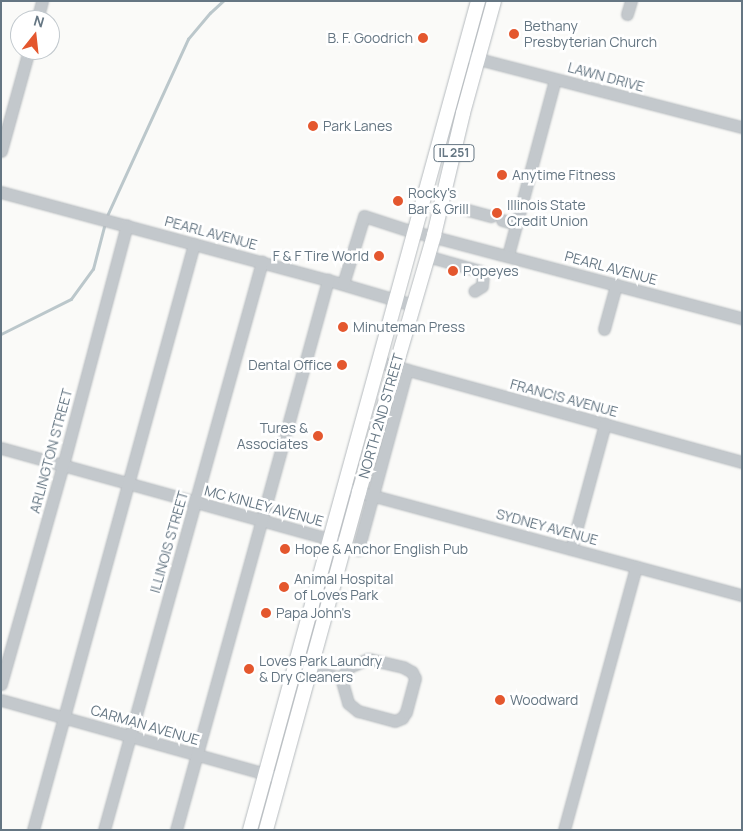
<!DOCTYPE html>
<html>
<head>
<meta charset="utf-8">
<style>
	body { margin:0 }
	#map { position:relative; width:743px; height:831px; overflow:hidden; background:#fafaf8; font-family:Manrope,sans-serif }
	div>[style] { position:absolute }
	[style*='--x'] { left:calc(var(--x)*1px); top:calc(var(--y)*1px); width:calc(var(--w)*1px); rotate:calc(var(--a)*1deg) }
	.stream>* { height:2.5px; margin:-1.25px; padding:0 1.25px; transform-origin:1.25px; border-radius:1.25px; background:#bbc7cb }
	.roads { filter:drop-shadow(0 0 1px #b5babe) drop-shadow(0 0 1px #b5babe) }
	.minor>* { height:11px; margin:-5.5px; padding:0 5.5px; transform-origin:5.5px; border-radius:5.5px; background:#c3c8cc }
	.major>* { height:14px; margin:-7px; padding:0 7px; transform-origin:7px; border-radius:7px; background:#fff }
	.dots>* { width:14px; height:14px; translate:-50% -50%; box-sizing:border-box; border:2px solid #fff; border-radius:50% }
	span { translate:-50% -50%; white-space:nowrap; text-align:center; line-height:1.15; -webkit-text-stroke:5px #fff; paint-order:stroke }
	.shield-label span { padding:1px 4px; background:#fff; border:1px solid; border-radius:4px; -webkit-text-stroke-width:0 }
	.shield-label { font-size:12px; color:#657683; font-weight:700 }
	.poi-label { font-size:14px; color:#657683 }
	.left { translate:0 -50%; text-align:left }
	.right { translate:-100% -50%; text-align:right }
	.street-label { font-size:14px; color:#657683 }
	.frame { position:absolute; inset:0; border:2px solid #657683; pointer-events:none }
	.north { position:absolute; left:10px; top:10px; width:50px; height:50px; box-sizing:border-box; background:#fff; border:1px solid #c1c8cd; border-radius:50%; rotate:16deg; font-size:14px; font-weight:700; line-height:20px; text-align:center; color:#657683 }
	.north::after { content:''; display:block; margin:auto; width:18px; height:22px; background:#e4572e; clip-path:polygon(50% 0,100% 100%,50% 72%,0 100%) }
</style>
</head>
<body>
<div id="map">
	<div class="stream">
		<div style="--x:106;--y:218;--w:197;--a:-65.4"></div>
		<div style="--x:188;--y:39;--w:34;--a:-50"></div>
		<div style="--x:210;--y:13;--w:18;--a:-43"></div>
		<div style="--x:1;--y:334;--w:78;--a:-26.6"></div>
		<div style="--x:71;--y:299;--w:37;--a:-54"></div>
		<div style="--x:93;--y:269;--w:48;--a:-75.4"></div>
	</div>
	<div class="roads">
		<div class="minor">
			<div style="--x:627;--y:14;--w:14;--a:-73"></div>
			<div style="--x:37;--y:20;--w:20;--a:-75"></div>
			<div style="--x:463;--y:55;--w:288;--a:14.5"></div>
			<div style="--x:1;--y:151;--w:105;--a:-74.5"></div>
			<div style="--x:1;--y:192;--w:339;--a:15.1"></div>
			<div style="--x:328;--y:280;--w:89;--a:16.4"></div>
			<div style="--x:464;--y:209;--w:28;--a:15"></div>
			<div style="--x:502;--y:220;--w:15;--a:16"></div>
			<div style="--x:508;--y:255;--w:182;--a:-75"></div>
			<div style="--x:427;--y:256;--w:55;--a:15.8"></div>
			<div style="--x:480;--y:271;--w:4;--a:45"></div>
			<div style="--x:483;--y:274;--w:12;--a:95"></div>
			<div style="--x:482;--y:286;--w:9;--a:148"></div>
			<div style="--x:343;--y:284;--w:71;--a:-72.8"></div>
			<div style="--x:364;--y:216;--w:42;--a:18"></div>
			<div style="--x:404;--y:229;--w:350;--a:14.8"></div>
			<div style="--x:604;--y:329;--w:46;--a:-74.7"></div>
			<div style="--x:379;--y:362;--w:377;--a:15.4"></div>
			<div style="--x:1;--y:448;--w:349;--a:15.5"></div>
			<div style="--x:352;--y:490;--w:404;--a:15.1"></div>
			<div style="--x:571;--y:549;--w:130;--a:-74.8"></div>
			<div style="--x:358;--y:550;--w:187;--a:-74.8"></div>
			<div style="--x:310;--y:670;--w:32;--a:14"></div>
			<div style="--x:341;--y:678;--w:26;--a:74"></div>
			<div style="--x:348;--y:703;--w:13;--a:39"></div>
			<div style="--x:358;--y:711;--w:38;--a:15"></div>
			<div style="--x:395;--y:721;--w:8;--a:-23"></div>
			<div style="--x:402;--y:718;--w:7;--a:-56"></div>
			<div style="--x:406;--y:712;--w:35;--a:-75"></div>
			<div style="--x:415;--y:678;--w:7;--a:-117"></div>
			<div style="--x:412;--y:672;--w:10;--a:-151"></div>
			<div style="--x:403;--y:667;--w:36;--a:-167"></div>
			<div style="--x:368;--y:659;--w:21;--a:157"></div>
			<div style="--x:349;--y:667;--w:14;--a:126"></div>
			<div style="--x:1;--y:684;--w:228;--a:-74.2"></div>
			<div style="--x:63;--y:465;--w:248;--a:-75.1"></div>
			<div style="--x:1;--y:700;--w:290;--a:15.6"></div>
			<div style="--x:33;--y:830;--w:608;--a:-74.64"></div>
			<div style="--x:104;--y:830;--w:590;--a:-74.46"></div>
			<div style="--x:176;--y:830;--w:571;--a:-74.55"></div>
			<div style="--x:564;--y:830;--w:273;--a:-74.7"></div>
		</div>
		<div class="major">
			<div style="--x:250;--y:830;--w:860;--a:-74.62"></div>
			<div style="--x:266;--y:830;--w:351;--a:-74.6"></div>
			<div style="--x:359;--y:492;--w:268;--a:-73.7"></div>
			<div style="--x:434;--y:235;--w:125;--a:-76.6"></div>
			<div style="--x:463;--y:113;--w:116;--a:-74.5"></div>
		</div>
	</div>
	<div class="dots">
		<div style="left:514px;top:34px;background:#e4572e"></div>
		<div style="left:423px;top:38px;background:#e4572e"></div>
		<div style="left:313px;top:126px;background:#e4572e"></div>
		<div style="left:502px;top:175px;background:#e4572e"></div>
		<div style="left:398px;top:201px;background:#e4572e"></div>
		<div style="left:497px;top:213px;background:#e4572e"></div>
		<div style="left:379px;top:256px;background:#e4572e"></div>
		<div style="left:453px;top:271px;background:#e4572e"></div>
		<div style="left:343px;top:327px;background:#e4572e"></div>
		<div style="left:342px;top:365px;background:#e4572e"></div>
		<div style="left:318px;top:436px;background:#e4572e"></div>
		<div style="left:285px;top:549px;background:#e4572e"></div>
		<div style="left:284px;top:587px;background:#e4572e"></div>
		<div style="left:266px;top:613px;background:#e4572e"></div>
		<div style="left:249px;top:669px;background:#e4572e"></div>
		<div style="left:500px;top:700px;background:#e4572e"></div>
	</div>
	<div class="shield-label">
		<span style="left:454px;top:153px">IL 251</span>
	</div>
	<div class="poi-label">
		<span class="left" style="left:524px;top:34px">Bethany<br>Presbyterian Church</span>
		<span class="right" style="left:413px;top:38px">B. F. Goodrich</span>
		<span class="left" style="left:323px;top:126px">Park Lanes</span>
		<span class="left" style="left:512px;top:175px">Anytime Fitness</span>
		<span class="left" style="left:408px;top:201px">Rocky's<br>Bar &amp; Grill</span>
		<span class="left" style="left:507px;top:213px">Illinois State<br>Credit Union</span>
		<span class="right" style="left:369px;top:256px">F &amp; F Tire World</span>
		<span class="left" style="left:463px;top:271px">Popeyes</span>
		<span class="left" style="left:353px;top:327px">Minuteman Press</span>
		<span class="right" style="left:332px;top:365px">Dental Office</span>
		<span class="right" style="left:308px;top:436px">Tures &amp;<br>Associates</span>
		<span class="left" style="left:295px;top:549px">Hope &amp; Anchor English Pub</span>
		<span class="left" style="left:294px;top:587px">Animal Hospital<br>of Loves Park</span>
		<span class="left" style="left:276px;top:613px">Papa John's</span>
		<span class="left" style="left:259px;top:669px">Loves Park Laundry<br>&amp; Dry Cleaners</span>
		<span class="left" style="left:510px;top:700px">Woodward</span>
	</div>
	<div class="street-label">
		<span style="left:606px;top:77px;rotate:15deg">LAWN DRIVE</span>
		<span style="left:211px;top:233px;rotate:15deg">PEARL AVENUE</span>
		<span style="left:611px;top:268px;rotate:15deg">PEARL AVENUE</span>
		<span style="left:564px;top:398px;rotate:15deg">FRANCIS AVENUE</span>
		<span style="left:381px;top:416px;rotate:-74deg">NORTH 2ND STREET</span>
		<span style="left:51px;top:451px;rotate:-75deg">ARLINGTON STREET</span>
		<span style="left:264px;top:506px;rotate:15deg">MC KINLEY AVENUE</span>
		<span style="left:547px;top:527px;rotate:15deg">SYDNEY AVENUE</span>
		<span style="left:169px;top:542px;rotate:-74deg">ILLINOIS STREET</span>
		<span style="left:145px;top:725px;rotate:16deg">CARMAN AVENUE</span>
	</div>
	<div class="frame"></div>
	<div class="north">N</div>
</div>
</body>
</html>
